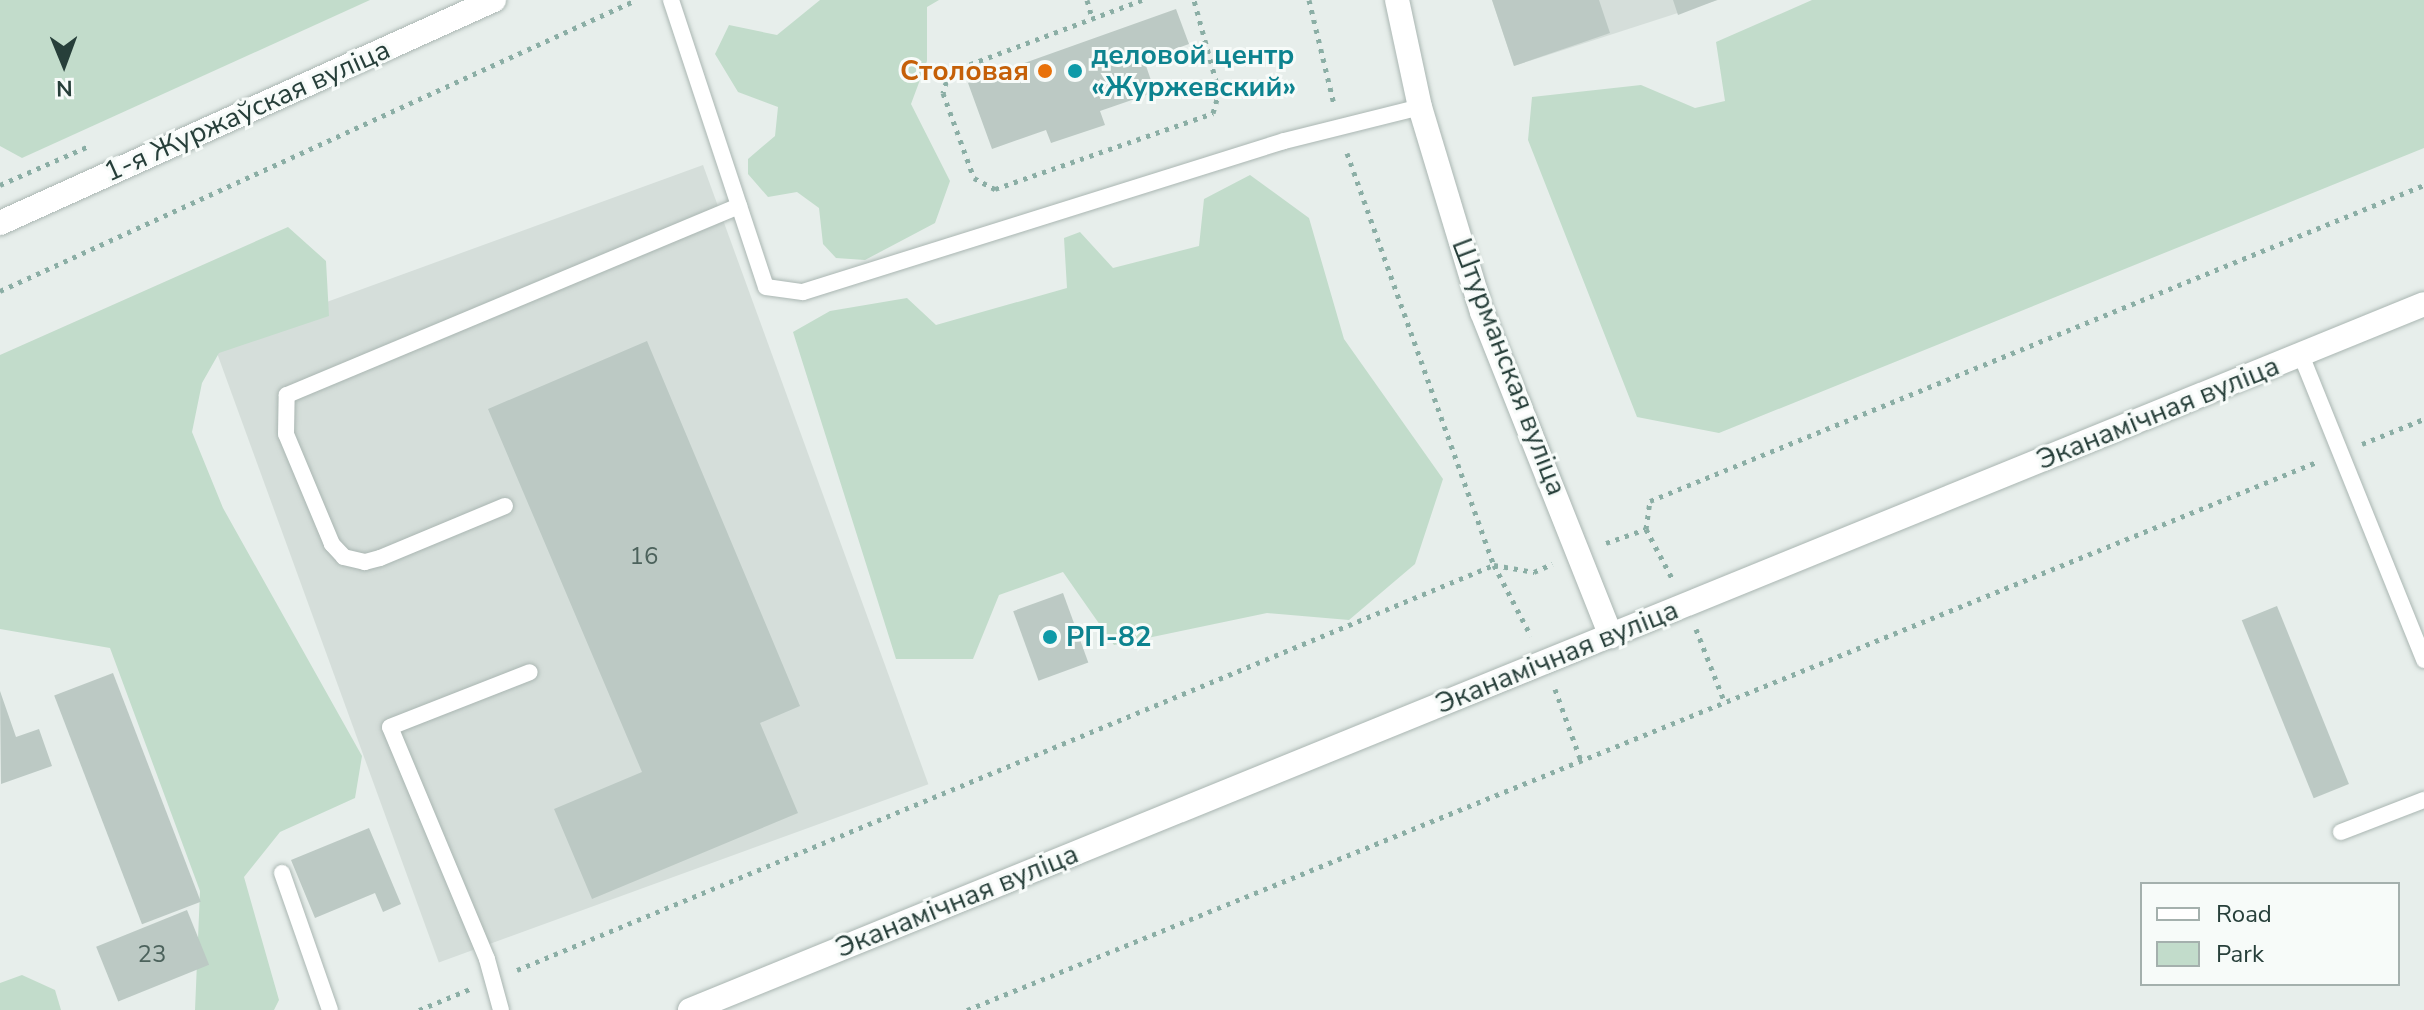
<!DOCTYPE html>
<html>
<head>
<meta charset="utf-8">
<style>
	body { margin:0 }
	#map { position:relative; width:2424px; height:1010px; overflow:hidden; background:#e7eeeb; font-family:"Nunito Sans",sans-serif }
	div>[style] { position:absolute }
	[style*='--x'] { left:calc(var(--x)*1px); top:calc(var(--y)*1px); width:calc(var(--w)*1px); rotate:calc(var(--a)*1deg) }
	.built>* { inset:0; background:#d5deda; transform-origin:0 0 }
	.green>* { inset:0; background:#c2dccb }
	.building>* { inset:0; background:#bcc9c4; transform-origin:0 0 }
	.path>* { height:5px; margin-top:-2.5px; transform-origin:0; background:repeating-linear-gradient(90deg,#8baea5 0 4px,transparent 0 10px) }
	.roads { filter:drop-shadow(0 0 2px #aab6b2) drop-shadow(0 0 2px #aab6b2) }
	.service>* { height:16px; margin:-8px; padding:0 8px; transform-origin:8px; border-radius:8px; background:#fff }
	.minor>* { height:24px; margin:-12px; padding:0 12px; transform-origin:12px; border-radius:12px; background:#fff }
	.dots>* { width:22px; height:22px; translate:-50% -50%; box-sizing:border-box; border:4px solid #f7fbf9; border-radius:50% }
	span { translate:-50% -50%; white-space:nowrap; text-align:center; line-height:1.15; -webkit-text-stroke:6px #f7fbf9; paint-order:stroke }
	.number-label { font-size:24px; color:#4c625c }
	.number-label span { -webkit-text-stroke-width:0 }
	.culture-label { font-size:28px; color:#0d838f; font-weight:700 }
	.left { translate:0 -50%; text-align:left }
	.food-label { font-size:28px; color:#c56008; font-weight:700 }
	.right { translate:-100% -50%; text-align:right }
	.street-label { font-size:28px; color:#273f3a }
	.legend { position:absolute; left:2140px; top:882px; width:260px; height:104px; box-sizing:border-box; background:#f7fbf9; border:2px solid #a4b0ad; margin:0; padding:10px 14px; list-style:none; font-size:24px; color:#273f3a }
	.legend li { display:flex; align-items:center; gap:16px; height:40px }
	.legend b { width:40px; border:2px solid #a4b0ad }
	.north { position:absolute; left:24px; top:24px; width:80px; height:80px; -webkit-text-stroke:6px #f7fbf9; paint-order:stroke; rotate:179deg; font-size:22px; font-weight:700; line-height:32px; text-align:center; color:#273f3a }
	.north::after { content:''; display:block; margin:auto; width:28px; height:36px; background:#273f3a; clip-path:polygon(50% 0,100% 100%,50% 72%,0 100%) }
</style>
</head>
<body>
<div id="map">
	<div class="built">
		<div style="clip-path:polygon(1492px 0,1718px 0,1514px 66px)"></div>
		<div style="left:703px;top:165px;width:659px;height:521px;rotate:70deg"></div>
	</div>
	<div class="green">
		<div style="clip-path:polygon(0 0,370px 0,22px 158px,0 146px)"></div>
		<div style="clip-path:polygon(820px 0,939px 0,927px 7px,927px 61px,911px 104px,950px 181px,935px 223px,865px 260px,836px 258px,823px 244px,819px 208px,797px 192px,768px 197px,748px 174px,748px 159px,775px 136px,778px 107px,738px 92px,715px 54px,729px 25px,777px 35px)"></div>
		<div style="clip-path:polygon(1812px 0,2424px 0,2424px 148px,1719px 433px,1637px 417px,1528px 140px,1532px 97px,1641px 85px,1695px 108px,1725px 101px,1716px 42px)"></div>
		<div style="clip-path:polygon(1250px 175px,1309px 218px,1344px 339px,1443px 479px,1415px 564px,1349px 620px,1267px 613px,1114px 645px,1063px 572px,999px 595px,973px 659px,896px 659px,793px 332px,830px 311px,907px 298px,936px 325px,1067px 288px,1064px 238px,1080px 232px,1113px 268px,1199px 246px,1204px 199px)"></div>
		<div style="clip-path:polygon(288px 227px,326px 261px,329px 316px,219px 353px,202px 383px,192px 432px,223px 508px,362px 756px,355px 798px,280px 832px,244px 877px,279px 1000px,274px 1010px,195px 1010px,200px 891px,110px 648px,0 629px,0 355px)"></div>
		<div style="clip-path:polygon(22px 975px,55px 990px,61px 1010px,0 1010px,0 983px)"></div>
	</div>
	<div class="building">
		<div style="clip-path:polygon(1492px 0,1599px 0,1610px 33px,1514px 66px)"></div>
		<div style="clip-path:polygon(1673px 0,1717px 0,1678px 15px)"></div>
		<div style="clip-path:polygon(1176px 9px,1189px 44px,1144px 60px,1155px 92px,1100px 111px,1105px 125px,1051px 143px,1046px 130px,992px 149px,968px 83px)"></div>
		<div style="clip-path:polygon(647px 341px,800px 706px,760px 723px,798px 813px,592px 899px,554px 809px,642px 772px,488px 409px)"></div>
		<div style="left:1063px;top:593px;width:74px;height:53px;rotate:70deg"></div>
		<div style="left:2277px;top:606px;width:192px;height:38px;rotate:68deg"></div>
		<div style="left:113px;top:673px;width:245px;height:63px;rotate:69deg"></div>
		<div style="clip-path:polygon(0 691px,16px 737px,39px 729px,52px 766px,1px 784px)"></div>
		<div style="clip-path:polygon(369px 828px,401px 904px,383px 912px,375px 893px,315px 918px,291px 860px)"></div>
		<div style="left:187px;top:910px;width:59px;height:98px;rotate:68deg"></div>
	</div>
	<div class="path">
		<div style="--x:1087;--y:0;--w:18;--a:74"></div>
		<div style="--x:1142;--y:0;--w:206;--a:159.5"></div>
		<div style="--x:949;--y:72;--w:22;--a:106"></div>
		<div style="--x:943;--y:93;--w:90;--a:70"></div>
		<div style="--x:974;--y:178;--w:24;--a:28"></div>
		<div style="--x:995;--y:189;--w:231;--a:-19.2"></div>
		<div style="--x:1213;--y:113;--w:22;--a:-74"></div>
		<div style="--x:1219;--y:92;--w:95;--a:-105.2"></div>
		<div style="--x:1309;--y:0;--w:107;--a:76.5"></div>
		<div style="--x:1347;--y:153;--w:437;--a:70.4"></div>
		<div style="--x:1494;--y:565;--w:80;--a:62.5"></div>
		<div style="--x:0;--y:185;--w:99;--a:-23.7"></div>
		<div style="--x:0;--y:291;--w:699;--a:-24.59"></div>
		<div style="--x:2362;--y:444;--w:67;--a:-22"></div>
		<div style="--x:1646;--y:529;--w:58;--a:62.1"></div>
		<div style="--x:1606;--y:543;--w:42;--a:-19.3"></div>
		<div style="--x:1646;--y:529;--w:28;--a:-82"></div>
		<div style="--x:1650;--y:501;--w:836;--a:-22.21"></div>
		<div style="--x:1696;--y:629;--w:79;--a:68.6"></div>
		<div style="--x:1555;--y:689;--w:77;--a:70.1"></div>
		<div style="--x:517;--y:970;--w:1058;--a:-22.52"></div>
		<div style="--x:1494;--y:565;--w:41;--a:9.9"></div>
		<div style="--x:1534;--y:572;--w:20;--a:-24"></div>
		<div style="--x:419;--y:1010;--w:55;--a:-22.4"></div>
		<div style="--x:967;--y:1010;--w:1459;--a:-22.1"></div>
	</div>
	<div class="roads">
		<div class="service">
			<div style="--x:671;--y:0;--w:302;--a:71.7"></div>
			<div style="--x:766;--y:287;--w:37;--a:8"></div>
			<div style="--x:803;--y:292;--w:504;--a:-17.43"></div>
			<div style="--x:1284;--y:141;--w:140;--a:-14"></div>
			<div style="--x:2301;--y:355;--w:329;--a:68"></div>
			<div style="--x:505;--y:506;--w:135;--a:157.4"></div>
			<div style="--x:380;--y:558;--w:16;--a:165"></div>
			<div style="--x:365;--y:562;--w:22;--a:-167"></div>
			<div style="--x:344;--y:557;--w:18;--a:-133"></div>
			<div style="--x:332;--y:544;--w:119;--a:-112.7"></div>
			<div style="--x:286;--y:434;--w:39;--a:-89"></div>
			<div style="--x:287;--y:395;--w:490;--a:-22.7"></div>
			<div style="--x:2341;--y:832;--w:89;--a:-21.1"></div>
			<div style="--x:282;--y:873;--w:145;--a:70.7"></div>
			<div style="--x:501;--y:1010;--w:53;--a:-105.4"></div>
			<div style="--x:487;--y:959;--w:251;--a:-112.7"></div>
			<div style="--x:390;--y:727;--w:150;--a:-21.4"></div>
		</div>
		<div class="minor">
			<div style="--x:1397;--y:0;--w:109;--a:77.9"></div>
			<div style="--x:1420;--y:107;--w:214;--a:73.2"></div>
			<div style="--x:1482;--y:312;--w:349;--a:68.3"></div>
			<div style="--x:0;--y:223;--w:542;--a:-24.3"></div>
			<div style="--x:690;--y:1010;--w:1872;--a:-22.15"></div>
		</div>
	</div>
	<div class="dots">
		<div style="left:1045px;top:71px;background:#e8710a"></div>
		<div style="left:1075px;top:71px;background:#0f9aa8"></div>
		<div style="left:1050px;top:637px;background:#0f9aa8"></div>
	</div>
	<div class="number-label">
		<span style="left:644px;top:557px">16</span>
		<span style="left:152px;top:955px">23</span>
	</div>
	<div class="culture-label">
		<span class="left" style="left:1091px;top:71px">деловой центр<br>«Журжевский»</span>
		<span class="left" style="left:1066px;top:637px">РП-82</span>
	</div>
	<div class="food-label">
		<span class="right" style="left:1029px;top:71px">Столовая</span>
	</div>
	<div class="street-label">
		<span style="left:247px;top:111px;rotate:-24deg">1-я Журжаўская вуліца</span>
		<span style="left:1509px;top:367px;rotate:69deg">Штурманская вуліца</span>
		<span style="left:2158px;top:413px;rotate:-22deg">Эканамічная вуліца</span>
		<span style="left:1557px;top:657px;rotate:-22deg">Эканамічная вуліца</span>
		<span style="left:957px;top:901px;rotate:-22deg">Эканамічная вуліца</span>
	</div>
	<ul class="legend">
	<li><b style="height:10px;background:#fff"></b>Road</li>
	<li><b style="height:22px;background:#c2dccb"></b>Park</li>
	</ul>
	<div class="north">N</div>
</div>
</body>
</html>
